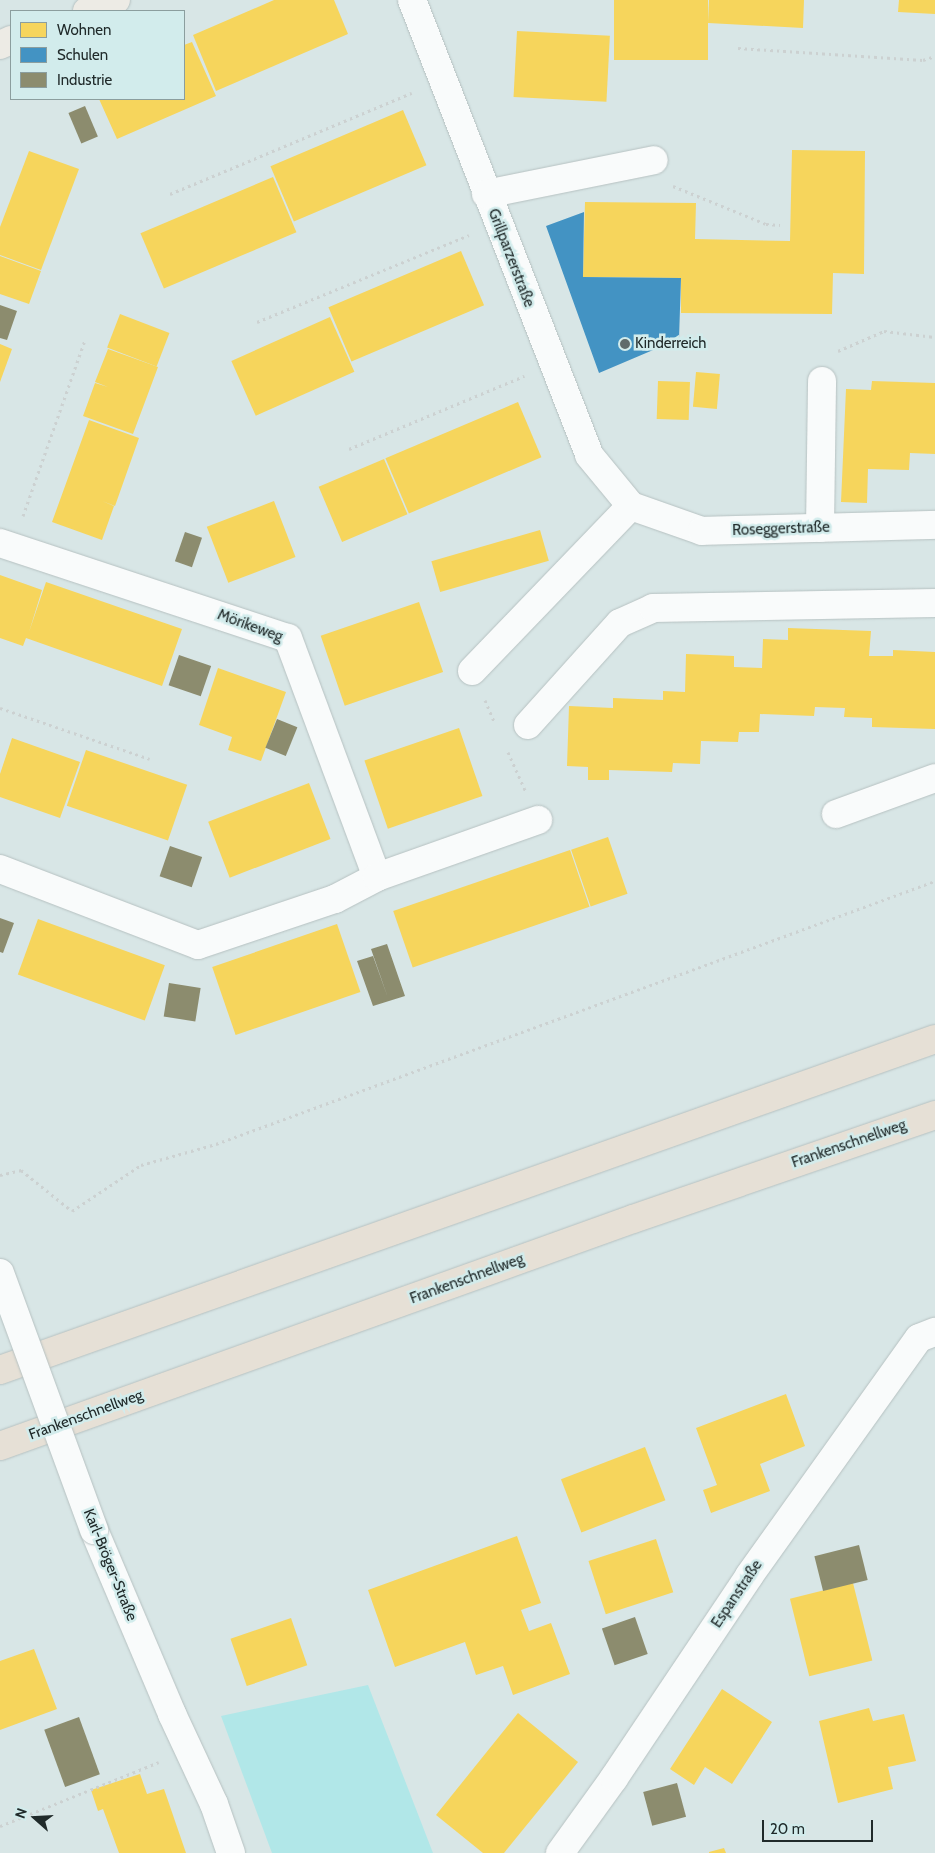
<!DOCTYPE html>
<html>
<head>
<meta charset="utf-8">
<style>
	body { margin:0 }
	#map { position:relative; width:935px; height:1853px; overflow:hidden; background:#d8e6e6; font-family:Cabin,sans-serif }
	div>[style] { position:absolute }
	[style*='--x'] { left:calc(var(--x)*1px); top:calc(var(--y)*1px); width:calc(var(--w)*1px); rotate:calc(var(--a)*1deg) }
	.green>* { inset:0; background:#b1e7e8 }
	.homes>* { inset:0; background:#f6d55c; transform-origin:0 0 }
	.schools>* { inset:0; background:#4393c3 }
	.industry>* { inset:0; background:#8c8c6e; transform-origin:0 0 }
	.path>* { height:3px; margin-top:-1.5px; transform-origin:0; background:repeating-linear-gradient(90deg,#ccd1d1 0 2.5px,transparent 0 6.5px) }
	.roads { filter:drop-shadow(0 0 1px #b6c1c1) drop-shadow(0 0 1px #b6c1c1) }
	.minor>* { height:28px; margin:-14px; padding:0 14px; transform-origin:14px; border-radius:14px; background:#f9fbfb }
	.major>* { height:28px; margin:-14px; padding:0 14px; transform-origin:14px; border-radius:14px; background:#edebe5 }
	.highway>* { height:28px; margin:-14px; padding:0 14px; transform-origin:14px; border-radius:14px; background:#e6e0d6 }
	.bridges { filter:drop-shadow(0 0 1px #b6c1c1) drop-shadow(0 0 1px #b6c1c1) }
	.minor-bridge>* { height:28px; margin:-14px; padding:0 14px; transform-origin:14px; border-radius:14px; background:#f9fbfb }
	.dots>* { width:14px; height:14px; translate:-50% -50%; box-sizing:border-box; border:2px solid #d2ecec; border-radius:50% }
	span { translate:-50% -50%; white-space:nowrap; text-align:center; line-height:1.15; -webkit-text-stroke:5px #d2ecec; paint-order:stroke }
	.street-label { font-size:15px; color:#202a2a }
	.poi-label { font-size:15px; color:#202a2a }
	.left { translate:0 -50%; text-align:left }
	.legend { position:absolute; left:10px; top:10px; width:175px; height:90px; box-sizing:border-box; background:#d2ecec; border:1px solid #8b9e9e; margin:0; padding:6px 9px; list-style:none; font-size:15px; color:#202a2a }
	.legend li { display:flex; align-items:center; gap:10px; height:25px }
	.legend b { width:25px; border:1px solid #8b9e9e }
	.north { position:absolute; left:10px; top:1793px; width:50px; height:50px; -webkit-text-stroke:4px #d2ecec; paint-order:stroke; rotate:289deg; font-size:14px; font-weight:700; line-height:20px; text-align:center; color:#202a2a }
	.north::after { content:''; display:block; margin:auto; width:18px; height:22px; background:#202a2a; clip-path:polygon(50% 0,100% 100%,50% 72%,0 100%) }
	.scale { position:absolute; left:762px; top:1820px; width:111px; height:22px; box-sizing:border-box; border:2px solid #202a2a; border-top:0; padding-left:6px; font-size:15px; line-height:18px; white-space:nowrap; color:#202a2a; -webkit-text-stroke:4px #d2ecec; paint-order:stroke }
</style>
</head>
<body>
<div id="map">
	<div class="green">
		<div style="clip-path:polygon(368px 1685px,433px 1853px,272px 1853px,221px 1716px)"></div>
	</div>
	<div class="homes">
		<div style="clip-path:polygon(274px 0,334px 0,348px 34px,216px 91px,193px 35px)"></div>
		<div style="left:614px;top:0;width:94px;height:60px"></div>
		<div style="clip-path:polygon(709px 0,804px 0,803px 28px,708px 23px)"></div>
		<div style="clip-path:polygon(899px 0,935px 0,935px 14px,898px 12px)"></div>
		<div style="left:517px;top:31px;width:93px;height:66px;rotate:3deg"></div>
		<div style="clip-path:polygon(192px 42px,216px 96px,117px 139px,99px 99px,184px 99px,184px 45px)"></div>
		<div style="left:403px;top:110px;width:60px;height:144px;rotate:67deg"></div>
		<div style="clip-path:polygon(792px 150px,865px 151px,864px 274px,833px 273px,832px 314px,681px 313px,681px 278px,583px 277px,585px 202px,696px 203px,695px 239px,790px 241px)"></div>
		<div style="clip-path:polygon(29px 151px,79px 169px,41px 270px,0 255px,0 227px)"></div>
		<div style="left:273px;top:177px;width:60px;height:144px;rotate:67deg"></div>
		<div style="left:461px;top:251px;width:59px;height:144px;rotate:67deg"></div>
		<div style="clip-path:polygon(0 256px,41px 271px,29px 304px,0 294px)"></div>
		<div style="left:120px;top:314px;width:53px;height:36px;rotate:21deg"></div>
		<div style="left:330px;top:317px;width:60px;height:108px;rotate:66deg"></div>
		<div style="clip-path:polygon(0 344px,12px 349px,0 382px)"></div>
		<div style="clip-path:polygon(108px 349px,158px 367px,133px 434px,83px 416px,95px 383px,108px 387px,95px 382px)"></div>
		<div style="left:696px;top:372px;width:24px;height:35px;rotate:5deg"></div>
		<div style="left:658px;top:381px;width:32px;height:38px;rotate:2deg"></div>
		<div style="clip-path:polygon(872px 381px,935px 383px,935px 454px,910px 453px,909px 470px,868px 469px,867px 503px,841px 502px,846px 389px,871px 390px)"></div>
		<div style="left:518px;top:402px;width:60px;height:144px;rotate:67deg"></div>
		<div style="clip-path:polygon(89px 420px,139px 438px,115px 506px,102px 501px,114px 506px,102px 540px,52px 522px)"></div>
		<div style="left:384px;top:459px;width:60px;height:71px;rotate:67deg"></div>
		<div style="left:274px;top:501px;width:60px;height:72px;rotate:69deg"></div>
		<div style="left:540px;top:530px;width:32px;height:113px;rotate:74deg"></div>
		<div style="clip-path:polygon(0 575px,42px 590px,29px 632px,46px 582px,182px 629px,162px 686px,26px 638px,23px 646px,0 638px)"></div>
		<div style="left:419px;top:602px;width:74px;height:104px;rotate:71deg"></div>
		<div style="clip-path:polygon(788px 628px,871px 631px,869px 656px,893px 656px,893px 650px,935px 652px,935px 729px,872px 727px,872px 718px,844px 717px,845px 708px,815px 707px,814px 716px,760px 714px,759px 732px,739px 732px,738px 742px,701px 741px,700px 764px,673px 763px,672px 772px,609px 770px,609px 780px,588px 780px,588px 767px,567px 766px,569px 706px,613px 708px,613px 698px,663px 700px,663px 691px,685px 692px,686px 654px,734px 656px,734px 667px,762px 668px,763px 639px,788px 640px)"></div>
		<div style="clip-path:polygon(218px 668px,286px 692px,261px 761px,228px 750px,232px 737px,199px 725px)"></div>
		<div style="left:459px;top:728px;width:72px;height:100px;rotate:71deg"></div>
		<div style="clip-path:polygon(12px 738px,80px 762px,60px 818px,0 797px,0 774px)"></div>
		<div style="left:86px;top:750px;width:107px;height:59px;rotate:19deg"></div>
		<div style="left:309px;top:783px;width:60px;height:108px;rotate:69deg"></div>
		<div style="left:608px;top:837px;width:60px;height:39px;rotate:71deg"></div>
		<div style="left:570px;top:850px;width:60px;height:187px;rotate:71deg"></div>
		<div style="left:38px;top:919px;width:135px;height:59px;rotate:20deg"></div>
		<div style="left:337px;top:924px;width:72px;height:132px;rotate:71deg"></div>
		<div style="clip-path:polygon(786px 1394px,805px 1446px,760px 1464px,770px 1491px,711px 1513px,703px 1490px,717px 1485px,696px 1428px)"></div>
		<div style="left:645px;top:1447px;width:57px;height:90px;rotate:69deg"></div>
		<div style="clip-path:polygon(517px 1536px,541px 1603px,521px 1610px,529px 1631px,551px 1623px,570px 1674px,513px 1695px,503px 1666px,476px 1675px,465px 1642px,395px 1667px,368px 1590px)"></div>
		<div style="left:656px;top:1539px;width:56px;height:71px;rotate:72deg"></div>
		<div style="left:853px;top:1583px;width:80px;height:65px;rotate:76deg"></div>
		<div style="left:291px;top:1618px;width:50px;height:64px;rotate:71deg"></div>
		<div style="clip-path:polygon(34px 1649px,57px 1709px,0 1730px,0 1661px)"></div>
		<div style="clip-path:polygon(722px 1689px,772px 1722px,732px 1784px,705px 1767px,694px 1785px,670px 1769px)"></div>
		<div style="clip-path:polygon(869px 1708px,873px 1721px,904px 1714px,916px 1761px,888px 1767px,893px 1789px,838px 1803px,819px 1721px)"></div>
		<div style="clip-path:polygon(518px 1713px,578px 1762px,504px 1853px,483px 1853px,436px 1815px)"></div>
		<div style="clip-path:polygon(140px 1774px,147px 1794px,164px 1789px,186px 1853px,119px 1853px,103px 1809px,98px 1811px,91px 1790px)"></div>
		<div style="clip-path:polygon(724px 1848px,726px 1853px,709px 1853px,709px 1852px)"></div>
	</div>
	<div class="schools">
		<div style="clip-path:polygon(584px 212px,583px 277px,681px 278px,679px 339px,599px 373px,546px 226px)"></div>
	</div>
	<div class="industry">
		<div style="left:85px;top:106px;width:33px;height:18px;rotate:67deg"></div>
		<div style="clip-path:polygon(0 305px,17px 311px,7px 340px,0 338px)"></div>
		<div style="left:185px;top:532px;width:18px;height:31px;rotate:19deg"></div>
		<div style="left:179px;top:655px;width:34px;height:32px;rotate:19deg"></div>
		<div style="left:277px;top:719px;width:22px;height:31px;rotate:22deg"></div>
		<div style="left:170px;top:846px;width:34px;height:32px;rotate:19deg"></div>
		<div style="clip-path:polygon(0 918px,14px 923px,3px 953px,0 952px)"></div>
		<div style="clip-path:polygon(387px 944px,405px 996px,373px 1006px,357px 961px,373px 956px,388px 998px,371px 949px)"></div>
		<div style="left:169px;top:983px;width:32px;height:34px;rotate:9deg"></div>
		<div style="left:859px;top:1545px;width:36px;height:46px;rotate:76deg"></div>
		<div style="left:635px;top:1617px;width:39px;height:35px;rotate:71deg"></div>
		<div style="left:79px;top:1717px;width:61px;height:37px;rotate:70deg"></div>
		<div style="left:677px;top:1783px;width:35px;height:35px;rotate:75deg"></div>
	</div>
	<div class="path">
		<div style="--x:738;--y:48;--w:185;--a:3.7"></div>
		<div style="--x:923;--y:60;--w:13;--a:-18"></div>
		<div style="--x:673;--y:186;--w:100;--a:22.2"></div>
		<div style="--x:766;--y:224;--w:14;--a:4"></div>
		<div style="--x:170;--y:194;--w:262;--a:-22.7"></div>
		<div style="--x:257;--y:322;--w:229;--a:-22.3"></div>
		<div style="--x:838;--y:351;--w:50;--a:-23.5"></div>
		<div style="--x:884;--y:331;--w:51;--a:6.7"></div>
		<div style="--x:349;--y:449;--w:190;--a:-22.6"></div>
		<div style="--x:23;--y:516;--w:187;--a:-70.6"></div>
		<div style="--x:485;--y:700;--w:23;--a:67"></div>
		<div style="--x:0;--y:708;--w:158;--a:18.8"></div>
		<div style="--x:508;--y:752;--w:42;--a:65.9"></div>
		<div style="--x:0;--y:1175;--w:22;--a:-13"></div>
		<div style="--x:21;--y:1170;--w:65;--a:38.8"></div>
		<div style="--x:72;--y:1211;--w:83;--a:-33.7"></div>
		<div style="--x:141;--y:1165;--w:78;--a:-15.6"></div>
		<div style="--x:216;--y:1144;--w:766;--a:-20.09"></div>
		<div style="--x:0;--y:1826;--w:171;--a:-21.9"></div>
	</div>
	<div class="roads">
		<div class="minor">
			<div style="--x:412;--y:0;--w:488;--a:68.7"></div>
			<div style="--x:589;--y:455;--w:66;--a:50.5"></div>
			<div style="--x:486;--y:194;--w:171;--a:-11.4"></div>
			<div style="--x:631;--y:506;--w:75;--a:19.4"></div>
			<div style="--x:702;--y:531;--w:233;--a:-1.5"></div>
			<div style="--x:820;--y:528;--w:147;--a:-89.2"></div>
			<div style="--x:0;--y:543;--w:303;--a:18.3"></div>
			<div style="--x:288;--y:638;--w:255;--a:69.6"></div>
			<div style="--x:472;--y:671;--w:229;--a:-46.1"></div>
			<div style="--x:528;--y:725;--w:137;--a:-48"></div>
			<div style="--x:620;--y:623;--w:36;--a:-24"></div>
			<div style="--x:653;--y:608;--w:282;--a:-1"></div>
			<div style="--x:836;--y:814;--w:105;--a:-20"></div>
			<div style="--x:0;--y:869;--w:212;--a:21"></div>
			<div style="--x:198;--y:945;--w:145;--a:-18.6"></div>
			<div style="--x:335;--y:899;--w:47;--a:-27.6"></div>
			<div style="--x:377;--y:877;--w:171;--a:-19.5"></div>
			<div style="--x:94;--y:1530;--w:200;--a:67"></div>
			<div style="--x:172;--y:1714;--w:99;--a:65"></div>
			<div style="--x:214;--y:1804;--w:52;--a:70.9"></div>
			<div style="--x:560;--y:1853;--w:92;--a:-54.2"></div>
			<div style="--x:614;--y:1778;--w:243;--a:-56.2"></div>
			<div style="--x:749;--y:1576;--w:292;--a:-54.5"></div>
			<div style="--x:919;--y:1338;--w:17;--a:-21"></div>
		</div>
		<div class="major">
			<div style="--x:87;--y:11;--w:31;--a:-21"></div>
			<div style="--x:0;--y:45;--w:12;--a:-24"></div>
		</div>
		<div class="highway">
			<div style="--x:0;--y:1370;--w:992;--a:-19.49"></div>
			<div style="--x:0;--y:1446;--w:672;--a:-19.73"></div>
			<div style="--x:633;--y:1219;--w:319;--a:-19"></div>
		</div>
	</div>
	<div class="bridges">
		<div class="minor-bridge">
			<div style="--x:0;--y:1273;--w:274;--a:69.9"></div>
		</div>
	</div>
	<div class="dots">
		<div style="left:625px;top:344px;background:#606c6c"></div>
	</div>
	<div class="street-label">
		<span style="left:511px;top:258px;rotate:69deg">Grillparzerstraße</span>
		<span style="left:781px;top:529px;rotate:-2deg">Roseggerstraße</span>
		<span style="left:250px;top:626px;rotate:20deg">Mörikeweg</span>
		<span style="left:849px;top:1144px;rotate:-19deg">Frankenschnellweg</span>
		<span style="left:467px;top:1279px;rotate:-20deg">Frankenschnellweg</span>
		<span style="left:86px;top:1415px;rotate:-20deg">Frankenschnellweg</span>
		<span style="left:110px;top:1565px;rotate:68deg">Karl-Bröger-Straße</span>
		<span style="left:737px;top:1594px;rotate:-56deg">Espanstraße</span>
	</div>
	<div class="poi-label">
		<span class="left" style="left:635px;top:344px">Kinderreich</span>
	</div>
	<ul class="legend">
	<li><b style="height:14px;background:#f6d55c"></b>Wohnen</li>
	<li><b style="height:14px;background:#4393c3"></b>Schulen</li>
	<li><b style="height:14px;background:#8c8c6e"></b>Industrie</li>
	</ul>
	<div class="north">N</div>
	<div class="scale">20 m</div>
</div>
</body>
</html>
